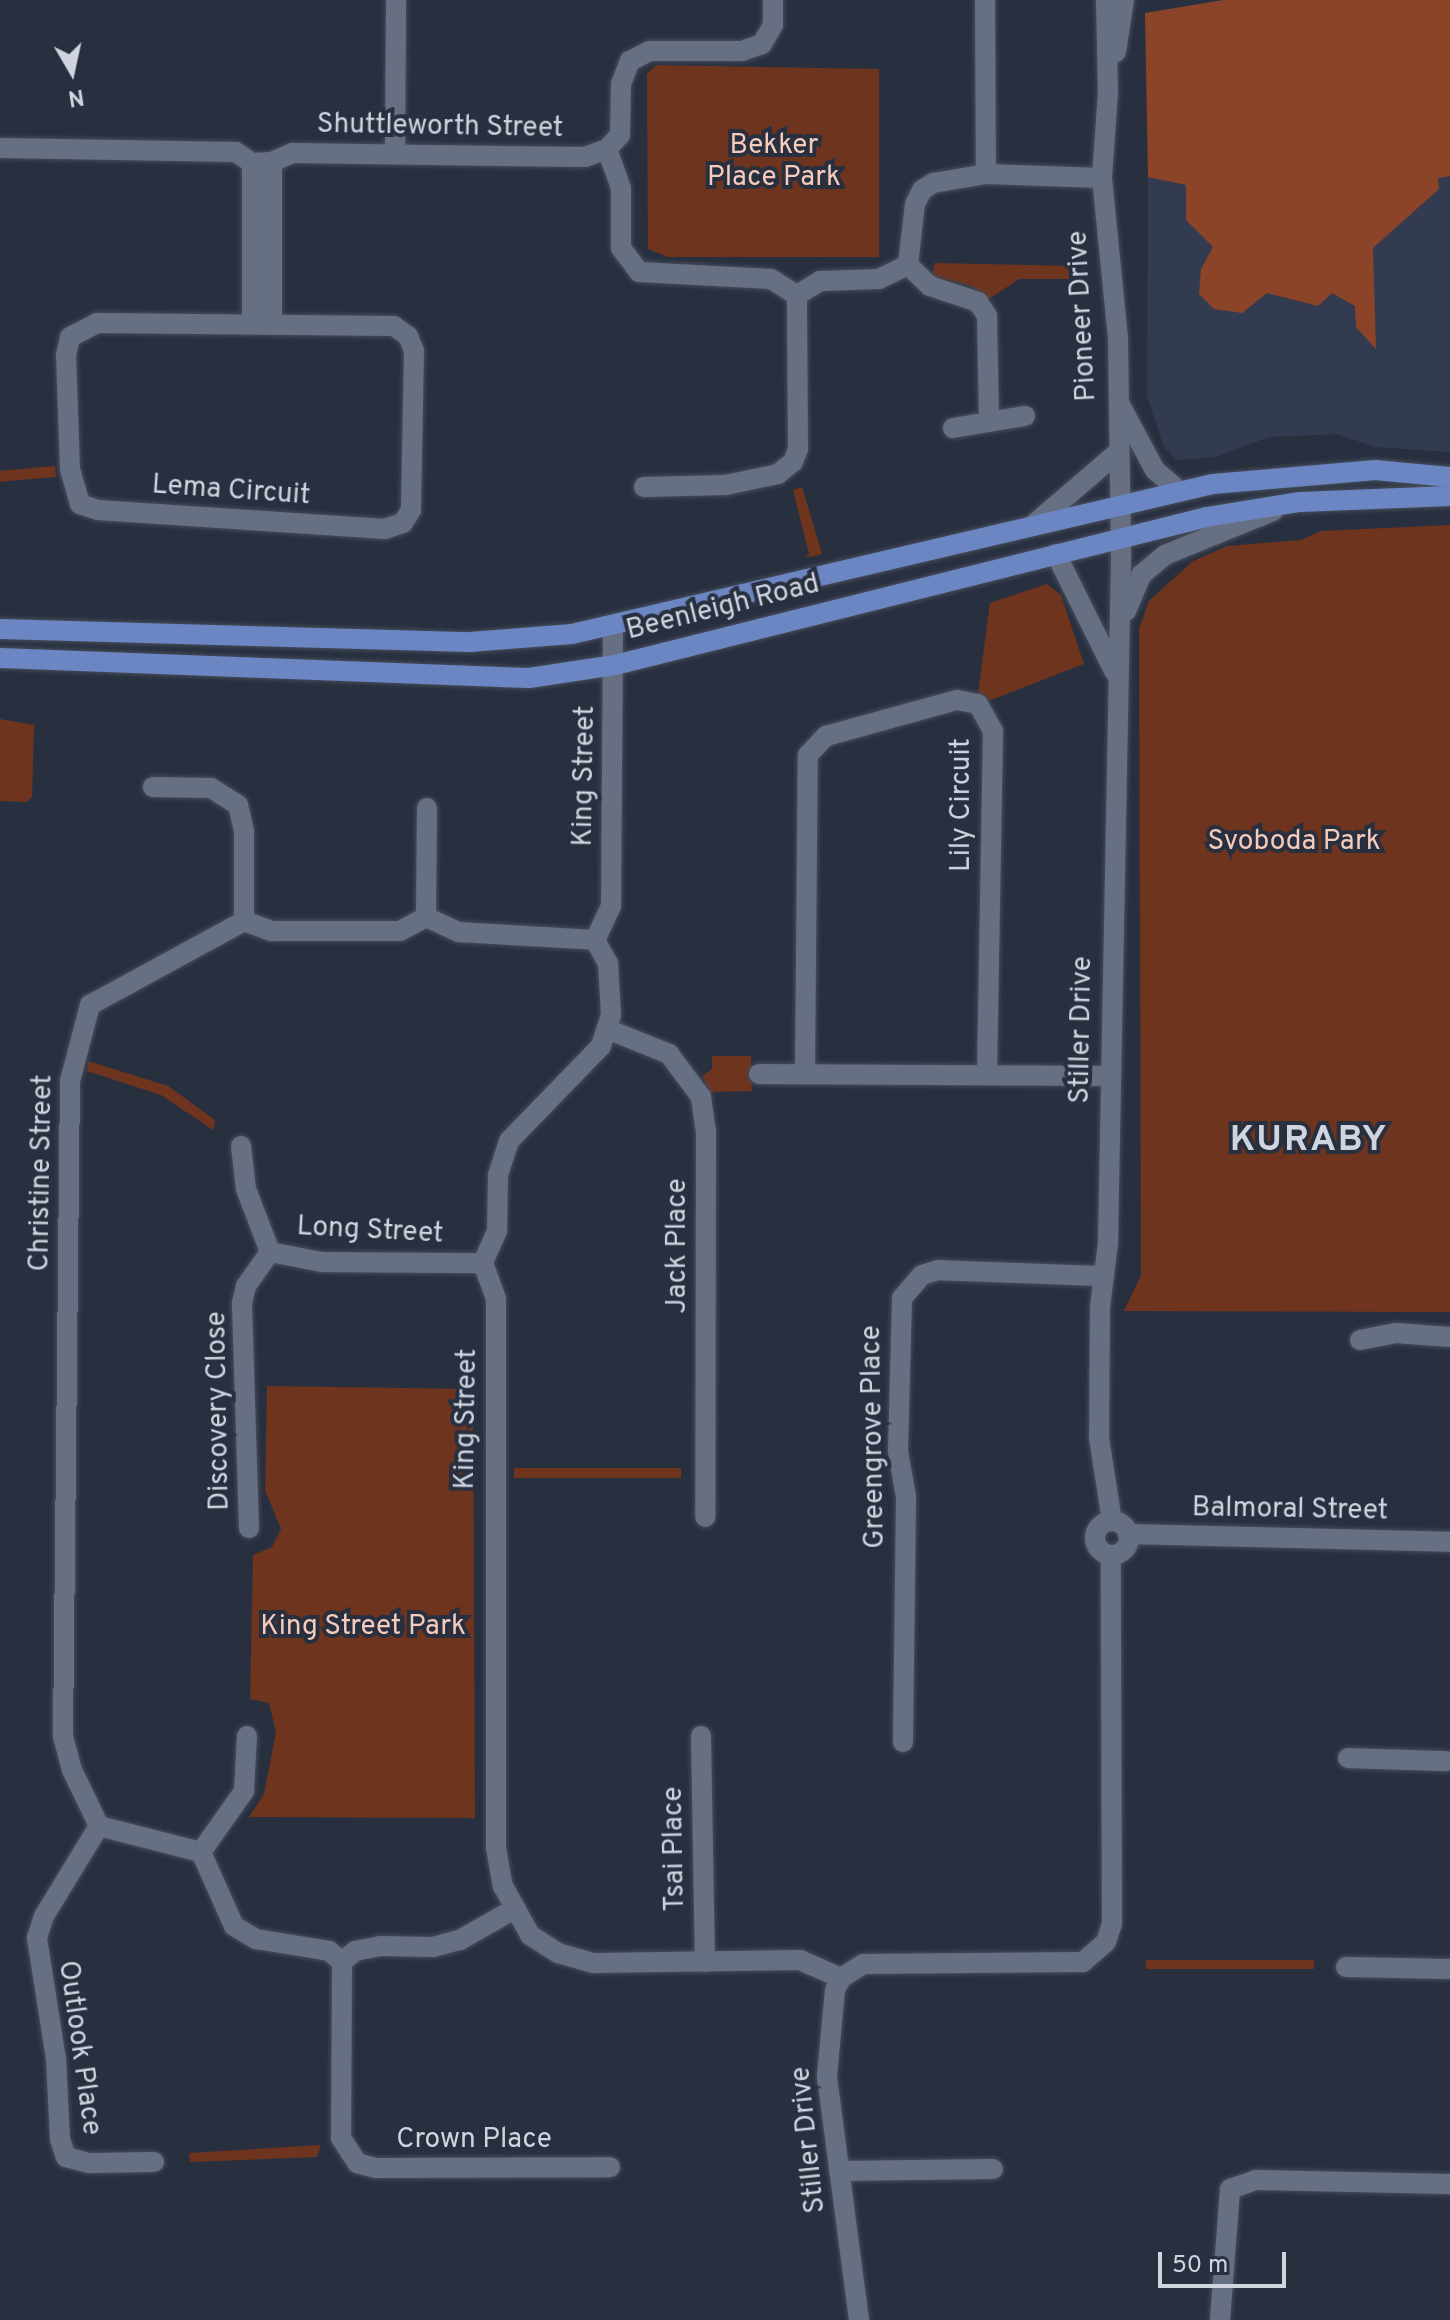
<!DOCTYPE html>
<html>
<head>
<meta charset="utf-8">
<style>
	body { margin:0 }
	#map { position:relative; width:1450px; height:2320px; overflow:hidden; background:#283040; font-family:Overpass,sans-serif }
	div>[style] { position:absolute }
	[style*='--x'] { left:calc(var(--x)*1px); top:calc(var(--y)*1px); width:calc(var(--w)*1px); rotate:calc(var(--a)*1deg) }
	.built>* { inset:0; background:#323b50 }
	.green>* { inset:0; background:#6e341e; transform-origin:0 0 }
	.forest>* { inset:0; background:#8c4429 }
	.roads { filter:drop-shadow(0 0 2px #464d5a) drop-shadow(0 0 2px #464d5a) }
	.minor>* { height:20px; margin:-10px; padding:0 10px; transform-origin:10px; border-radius:10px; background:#677082 }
	.minor>.ring { margin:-10px; padding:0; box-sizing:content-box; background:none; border:20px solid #677082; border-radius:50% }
	.major>* { height:20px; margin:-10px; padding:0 10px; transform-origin:10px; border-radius:10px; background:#6b86c2 }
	span { translate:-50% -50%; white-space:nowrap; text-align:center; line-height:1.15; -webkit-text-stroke:8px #283040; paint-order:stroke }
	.street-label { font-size:28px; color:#cfd4df }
	.park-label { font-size:28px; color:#f7cbbb }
	.district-label { font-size:36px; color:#cfd4df; font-weight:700; letter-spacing:2px }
	.north { position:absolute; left:32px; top:32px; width:80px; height:80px; -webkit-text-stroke:6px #283040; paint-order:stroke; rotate:171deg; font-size:22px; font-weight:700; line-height:32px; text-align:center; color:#cfd4df }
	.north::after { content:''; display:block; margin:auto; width:28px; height:36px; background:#cfd4df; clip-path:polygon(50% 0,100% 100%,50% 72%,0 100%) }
	.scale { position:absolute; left:1158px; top:2252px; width:128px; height:36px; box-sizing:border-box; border:4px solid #cfd4df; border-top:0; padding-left:10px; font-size:24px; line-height:28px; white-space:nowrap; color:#cfd4df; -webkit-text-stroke:6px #283040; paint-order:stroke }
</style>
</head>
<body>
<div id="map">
	<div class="built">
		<div style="clip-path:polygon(1450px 51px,1450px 452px,1375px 447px,1337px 434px,1269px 437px,1216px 457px,1177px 460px,1164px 447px,1147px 396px,1148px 177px)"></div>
	</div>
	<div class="green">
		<div style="clip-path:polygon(656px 65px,879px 69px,879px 257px,668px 257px,648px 249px,647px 74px)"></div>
		<div style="clip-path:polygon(1083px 257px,1087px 285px,1079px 279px,1019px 279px,989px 299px,971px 286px,933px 276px,934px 263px,1077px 266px)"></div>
		<div style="left:55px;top:466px;width:11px;height:56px;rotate:85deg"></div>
		<div style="clip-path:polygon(802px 487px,822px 554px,805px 558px,809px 554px,793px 490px)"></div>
		<div style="clip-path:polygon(1450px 525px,1450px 1312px,1124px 1311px,1141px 1275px,1139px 629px,1149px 601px,1193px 561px,1227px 546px,1301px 540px,1321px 531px)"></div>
		<div style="clip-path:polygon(1047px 584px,1061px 595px,1084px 664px,991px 700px,978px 694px,990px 603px)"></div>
		<div style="clip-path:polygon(0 719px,34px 725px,32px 797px,27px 802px,0 801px)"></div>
		<div style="clip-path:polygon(712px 1056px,751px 1056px,752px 1091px,710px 1092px,702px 1076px,712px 1069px)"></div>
		<div style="clip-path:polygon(88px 1061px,168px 1086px,215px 1120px,213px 1130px,161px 1095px,87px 1071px)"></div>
		<div style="clip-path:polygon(267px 1386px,473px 1389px,475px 1818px,249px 1817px,264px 1794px,276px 1732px,269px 1703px,250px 1699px,253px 1555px,272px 1547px,281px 1529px,265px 1490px)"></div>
		<div style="left:514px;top:1468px;width:167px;height:10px"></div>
		<div style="left:1146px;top:1960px;width:168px;height:9px"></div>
		<div style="clip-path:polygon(321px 2145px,317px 2157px,190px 2162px,189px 2153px)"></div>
	</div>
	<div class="forest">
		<div style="clip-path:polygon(1223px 0,1450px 0,1450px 176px,1438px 178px,1439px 189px,1373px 248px,1376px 349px,1356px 327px,1355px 306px,1332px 293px,1318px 306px,1267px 293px,1242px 313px,1214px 309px,1199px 294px,1201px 269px,1213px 247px,1186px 220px,1186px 185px,1148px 177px,1145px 13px)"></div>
	</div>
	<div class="roads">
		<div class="minor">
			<div style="--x:985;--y:0;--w:174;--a:89.7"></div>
			<div style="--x:1106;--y:0;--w:92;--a:88.8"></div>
			<div style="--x:1108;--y:92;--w:86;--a:94"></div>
			<div style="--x:1102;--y:178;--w:160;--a:84.3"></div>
			<div style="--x:1118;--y:337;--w:222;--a:89.2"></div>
			<div style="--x:1121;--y:559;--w:684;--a:91.09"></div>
			<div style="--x:1108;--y:1243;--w:64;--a:97.1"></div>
			<div style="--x:1100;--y:1307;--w:131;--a:90.4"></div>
			<div style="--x:1099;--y:1438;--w:84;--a:81.1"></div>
			<div style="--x:1116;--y:52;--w:53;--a:-81.3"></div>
			<div style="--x:0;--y:148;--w:236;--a:1"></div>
			<div style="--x:236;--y:152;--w:19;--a:35"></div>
			<div style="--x:252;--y:163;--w:20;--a:-3"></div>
			<div style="--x:272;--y:162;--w:22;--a:-24"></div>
			<div style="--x:292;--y:153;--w:293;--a:0.8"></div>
			<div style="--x:585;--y:157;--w:23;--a:-20"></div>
			<div style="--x:607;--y:149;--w:19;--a:-47"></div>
			<div style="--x:620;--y:135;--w:51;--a:-88.9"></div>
			<div style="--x:621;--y:84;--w:25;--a:-69"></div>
			<div style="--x:630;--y:61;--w:22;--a:-27"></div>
			<div style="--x:650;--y:51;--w:92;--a:0"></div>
			<div style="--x:742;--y:51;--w:21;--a:-19"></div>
			<div style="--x:762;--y:44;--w:22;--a:-60"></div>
			<div style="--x:773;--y:25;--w:25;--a:-90"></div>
			<div style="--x:607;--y:149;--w:41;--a:70.3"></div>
			<div style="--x:621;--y:188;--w:60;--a:90"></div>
			<div style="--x:621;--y:248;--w:30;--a:53"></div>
			<div style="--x:639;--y:272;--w:132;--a:3"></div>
			<div style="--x:771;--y:279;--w:31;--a:32"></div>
			<div style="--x:797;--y:295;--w:27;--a:-31"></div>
			<div style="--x:820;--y:281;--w:59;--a:-1.9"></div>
			<div style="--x:879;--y:279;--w:32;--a:-26"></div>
			<div style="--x:908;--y:265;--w:61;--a:-83.5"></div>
			<div style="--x:915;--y:204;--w:16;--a:-63"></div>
			<div style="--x:922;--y:190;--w:13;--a:-32"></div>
			<div style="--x:933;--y:183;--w:54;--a:-9.6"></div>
			<div style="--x:986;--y:174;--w:116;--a:2"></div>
			<div style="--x:395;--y:154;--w:154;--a:-89.6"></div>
			<div style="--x:272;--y:162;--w:162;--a:90"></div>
			<div style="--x:908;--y:265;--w:30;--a:44"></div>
			<div style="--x:930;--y:286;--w:51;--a:18.4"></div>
			<div style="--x:978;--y:302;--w:17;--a:57"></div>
			<div style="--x:987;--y:316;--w:106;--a:88.9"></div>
			<div style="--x:97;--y:323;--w:297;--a:0.6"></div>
			<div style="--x:394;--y:326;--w:17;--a:36"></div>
			<div style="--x:408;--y:336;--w:16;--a:68"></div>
			<div style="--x:414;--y:351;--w:159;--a:91.1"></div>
			<div style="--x:411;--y:510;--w:15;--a:122"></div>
			<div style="--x:403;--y:523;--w:19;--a:162"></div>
			<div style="--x:385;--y:529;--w:288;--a:-176.2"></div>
			<div style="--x:98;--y:510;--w:19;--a:-162"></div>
			<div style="--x:80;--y:504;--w:36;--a:-106"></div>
			<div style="--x:70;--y:469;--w:114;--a:-92"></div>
			<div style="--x:66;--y:355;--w:18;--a:-77"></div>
			<div style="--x:70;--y:337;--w:30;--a:-27"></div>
			<div style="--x:252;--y:323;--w:160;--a:-90"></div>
			<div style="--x:1119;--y:403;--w:76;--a:61.8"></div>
			<div style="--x:1155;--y:470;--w:30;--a:41"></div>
			<div style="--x:953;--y:428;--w:73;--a:-9.5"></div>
			<div style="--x:644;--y:487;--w:82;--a:-1.4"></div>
			<div style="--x:726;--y:485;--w:53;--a:-11.9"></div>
			<div style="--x:778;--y:474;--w:19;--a:-39"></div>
			<div style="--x:793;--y:462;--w:14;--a:-69"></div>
			<div style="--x:798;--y:449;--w:154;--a:-90.4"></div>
			<div style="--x:1034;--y:524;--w:108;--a:-40.5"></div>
			<div style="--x:1056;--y:554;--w:131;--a:63.6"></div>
			<div style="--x:1126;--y:611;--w:39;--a:-67"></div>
			<div style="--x:1141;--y:575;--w:31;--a:-40"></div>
			<div style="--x:1165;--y:555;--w:117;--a:-22.2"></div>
			<div style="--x:613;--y:627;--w:279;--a:90.4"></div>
			<div style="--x:611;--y:906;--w:38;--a:115"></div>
			<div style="--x:595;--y:940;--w:26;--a:61"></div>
			<div style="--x:608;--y:963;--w:52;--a:86.7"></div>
			<div style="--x:611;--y:1015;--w:33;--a:108"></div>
			<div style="--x:601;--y:1046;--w:132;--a:134.1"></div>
			<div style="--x:509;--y:1141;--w:36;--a:108"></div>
			<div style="--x:498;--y:1175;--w:56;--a:91"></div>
			<div style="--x:497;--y:1231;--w:35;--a:114"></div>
			<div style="--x:483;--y:1263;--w:38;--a:70"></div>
			<div style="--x:496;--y:1299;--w:549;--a:90"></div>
			<div style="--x:496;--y:1848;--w:39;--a:80"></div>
			<div style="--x:503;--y:1886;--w:56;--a:61.1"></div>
			<div style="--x:530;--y:1935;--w:33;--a:33"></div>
			<div style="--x:558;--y:1953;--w:37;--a:16"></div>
			<div style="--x:594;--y:1963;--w:206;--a:-0.8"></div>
			<div style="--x:800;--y:1960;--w:45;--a:23.7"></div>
			<div style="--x:153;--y:787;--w:58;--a:1"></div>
			<div style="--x:211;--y:788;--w:32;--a:32"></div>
			<div style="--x:238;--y:805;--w:27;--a:77"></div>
			<div style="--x:244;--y:831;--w:90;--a:90"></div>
			<div style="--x:426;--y:917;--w:109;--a:-89.5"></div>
			<div style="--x:607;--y:1029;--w:67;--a:22"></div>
			<div style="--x:669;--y:1054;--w:54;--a:53.3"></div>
			<div style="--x:701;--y:1097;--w:34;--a:82"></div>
			<div style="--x:706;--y:1131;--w:386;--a:90.1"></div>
			<div style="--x:805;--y:1072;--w:317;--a:-89.5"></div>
			<div style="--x:808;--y:755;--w:26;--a:-47"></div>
			<div style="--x:826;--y:736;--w:136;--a:-15.4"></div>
			<div style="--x:957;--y:700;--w:21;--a:11"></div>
			<div style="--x:978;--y:704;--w:31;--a:61"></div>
			<div style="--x:993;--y:731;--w:343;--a:91"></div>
			<div style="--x:759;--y:1074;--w:350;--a:0.3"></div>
			<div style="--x:241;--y:1146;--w:43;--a:83.4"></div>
			<div style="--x:246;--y:1189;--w:67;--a:69.1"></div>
			<div style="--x:270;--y:1252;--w:53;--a:10.9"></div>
			<div style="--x:322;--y:1262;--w:161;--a:0.4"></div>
			<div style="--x:1360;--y:1340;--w:37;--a:-11"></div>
			<div style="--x:1396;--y:1333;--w:54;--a:4.2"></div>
			<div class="ring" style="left:1095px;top:1521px;width:14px;height:14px"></div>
			<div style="--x:249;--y:1528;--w:225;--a:-91.8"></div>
			<div style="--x:242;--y:1303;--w:17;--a:-77"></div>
			<div style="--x:246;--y:1286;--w:42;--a:-54.8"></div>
			<div style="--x:1128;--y:1534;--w:322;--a:1.4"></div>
			<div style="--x:701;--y:1736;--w:226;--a:89"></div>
			<div style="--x:903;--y:1742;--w:245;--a:-89.3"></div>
			<div style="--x:906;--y:1497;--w:47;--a:-99.9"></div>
			<div style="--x:898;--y:1451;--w:153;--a:-88.5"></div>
			<div style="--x:902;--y:1298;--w:30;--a:-49"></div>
			<div style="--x:922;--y:1275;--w:17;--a:-17"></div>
			<div style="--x:938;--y:1270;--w:166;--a:2.1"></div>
			<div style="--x:1348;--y:1758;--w:98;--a:1.8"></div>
			<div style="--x:99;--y:1826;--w:62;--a:-115.7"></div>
			<div style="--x:72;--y:1770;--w:35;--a:-105"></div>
			<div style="--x:63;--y:1736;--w:655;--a:-89.39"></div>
			<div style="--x:70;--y:1081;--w:79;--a:-75.3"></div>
			<div style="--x:90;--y:1005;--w:175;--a:-28.6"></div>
			<div style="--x:244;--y:921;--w:30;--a:20"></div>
			<div style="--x:272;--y:931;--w:128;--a:0"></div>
			<div style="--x:400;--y:931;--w:30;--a:-28"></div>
			<div style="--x:426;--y:917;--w:35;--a:25"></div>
			<div style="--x:458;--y:932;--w:137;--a:3.3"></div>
			<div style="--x:99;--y:1826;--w:105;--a:14.3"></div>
			<div style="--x:201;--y:1852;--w:81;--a:66"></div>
			<div style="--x:234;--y:1926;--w:26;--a:31"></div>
			<div style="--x:256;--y:1939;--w:74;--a:9.3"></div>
			<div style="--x:329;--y:1951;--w:17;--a:40"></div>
			<div style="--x:342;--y:1962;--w:17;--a:-40"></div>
			<div style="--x:355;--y:1951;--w:25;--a:-11"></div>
			<div style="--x:380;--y:1946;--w:53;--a:1.1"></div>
			<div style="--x:433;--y:1947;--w:28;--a:-15"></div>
			<div style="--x:460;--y:1940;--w:64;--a:-29.7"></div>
			<div style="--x:99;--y:1826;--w:105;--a:121.4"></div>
			<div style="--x:44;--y:1916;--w:23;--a:108"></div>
			<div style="--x:37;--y:1938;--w:122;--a:81.1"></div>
			<div style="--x:56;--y:2059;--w:80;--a:87.1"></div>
			<div style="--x:60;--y:2139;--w:19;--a:72"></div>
			<div style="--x:66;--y:2157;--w:24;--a:15"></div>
			<div style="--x:89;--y:2163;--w:65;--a:-0.9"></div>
			<div style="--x:201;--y:1852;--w:75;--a:-54.8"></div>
			<div style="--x:244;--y:1791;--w:55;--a:-86.9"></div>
			<div style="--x:342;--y:1962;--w:176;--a:90.3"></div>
			<div style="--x:341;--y:2138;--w:30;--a:57"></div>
			<div style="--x:357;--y:2163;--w:20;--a:15"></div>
			<div style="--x:376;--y:2168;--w:234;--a:-0.2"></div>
			<div style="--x:1346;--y:1967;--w:104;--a:1.1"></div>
			<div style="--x:839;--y:2171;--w:154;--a:-0.7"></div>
			<div style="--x:859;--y:2320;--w:246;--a:-97.5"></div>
			<div style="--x:827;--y:2076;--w:86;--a:-84.7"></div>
			<div style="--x:835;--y:1990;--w:13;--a:-63"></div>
			<div style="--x:841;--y:1978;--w:26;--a:-32"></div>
			<div style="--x:863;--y:1964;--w:220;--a:-0.5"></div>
			<div style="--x:1083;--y:1962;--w:30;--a:-41"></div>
			<div style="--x:1106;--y:1942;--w:19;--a:-72"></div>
			<div style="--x:1112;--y:1924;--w:369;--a:-90.2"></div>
			<div style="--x:1220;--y:2320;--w:131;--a:-85.6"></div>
			<div style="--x:1230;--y:2189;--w:28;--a:-19"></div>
			<div style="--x:1256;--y:2180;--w:194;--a:1.2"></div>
		</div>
		<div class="major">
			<div style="--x:0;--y:629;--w:470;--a:1.6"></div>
			<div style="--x:470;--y:642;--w:102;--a:-4.5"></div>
			<div style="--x:572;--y:634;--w:658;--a:-13.17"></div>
			<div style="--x:1213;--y:484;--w:163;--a:-4.9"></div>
			<div style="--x:1375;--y:470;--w:75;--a:5.3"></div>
			<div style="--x:0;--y:658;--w:529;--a:2.17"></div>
			<div style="--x:529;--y:678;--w:87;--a:-8.6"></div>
			<div style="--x:615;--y:665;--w:610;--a:-14.04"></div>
			<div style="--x:1207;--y:517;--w:94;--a:-9.2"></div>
			<div style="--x:1300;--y:502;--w:150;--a:-2.3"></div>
		</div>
	</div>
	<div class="street-label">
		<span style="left:440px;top:127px;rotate:1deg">Shuttleworth Street</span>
		<span style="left:1083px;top:316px;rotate:-93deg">Pioneer Drive</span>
		<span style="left:231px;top:491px;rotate:4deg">Lema Circuit</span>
		<span style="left:723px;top:608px;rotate:-14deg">Beenleigh Road</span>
		<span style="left:585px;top:776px;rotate:-89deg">King Street</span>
		<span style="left:962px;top:805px;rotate:-90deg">Lily Circuit</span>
		<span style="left:1082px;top:1030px;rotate:-89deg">Stiller Drive</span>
		<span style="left:42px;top:1173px;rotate:-89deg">Christine Street</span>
		<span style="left:370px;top:1231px;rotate:3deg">Long Street</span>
		<span style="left:678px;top:1246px;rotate:-90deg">Jack Place</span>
		<span style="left:219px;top:1411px;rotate:-91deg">Discovery Close</span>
		<span style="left:467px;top:1419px;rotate:-89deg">King Street</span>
		<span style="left:874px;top:1437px;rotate:-91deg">Greengrove Place</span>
		<span style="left:1290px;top:1510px;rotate:1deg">Balmoral Street</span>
		<span style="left:675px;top:1849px;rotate:-91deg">Tsai Place</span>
		<span style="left:79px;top:2048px;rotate:82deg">Outlook Place</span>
		<span style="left:474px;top:2140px">Crown Place</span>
		<span style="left:809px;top:2140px;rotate:-96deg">Stiller Drive</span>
	</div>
	<div class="park-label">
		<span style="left:774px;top:162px">Bekker<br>Place Park</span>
		<span style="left:1294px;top:842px">Svoboda Park</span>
		<span style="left:363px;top:1627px">King Street Park</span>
	</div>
	<div class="district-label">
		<span style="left:1309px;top:1142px">KURABY</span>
	</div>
	<div class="north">N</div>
	<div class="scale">50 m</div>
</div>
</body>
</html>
